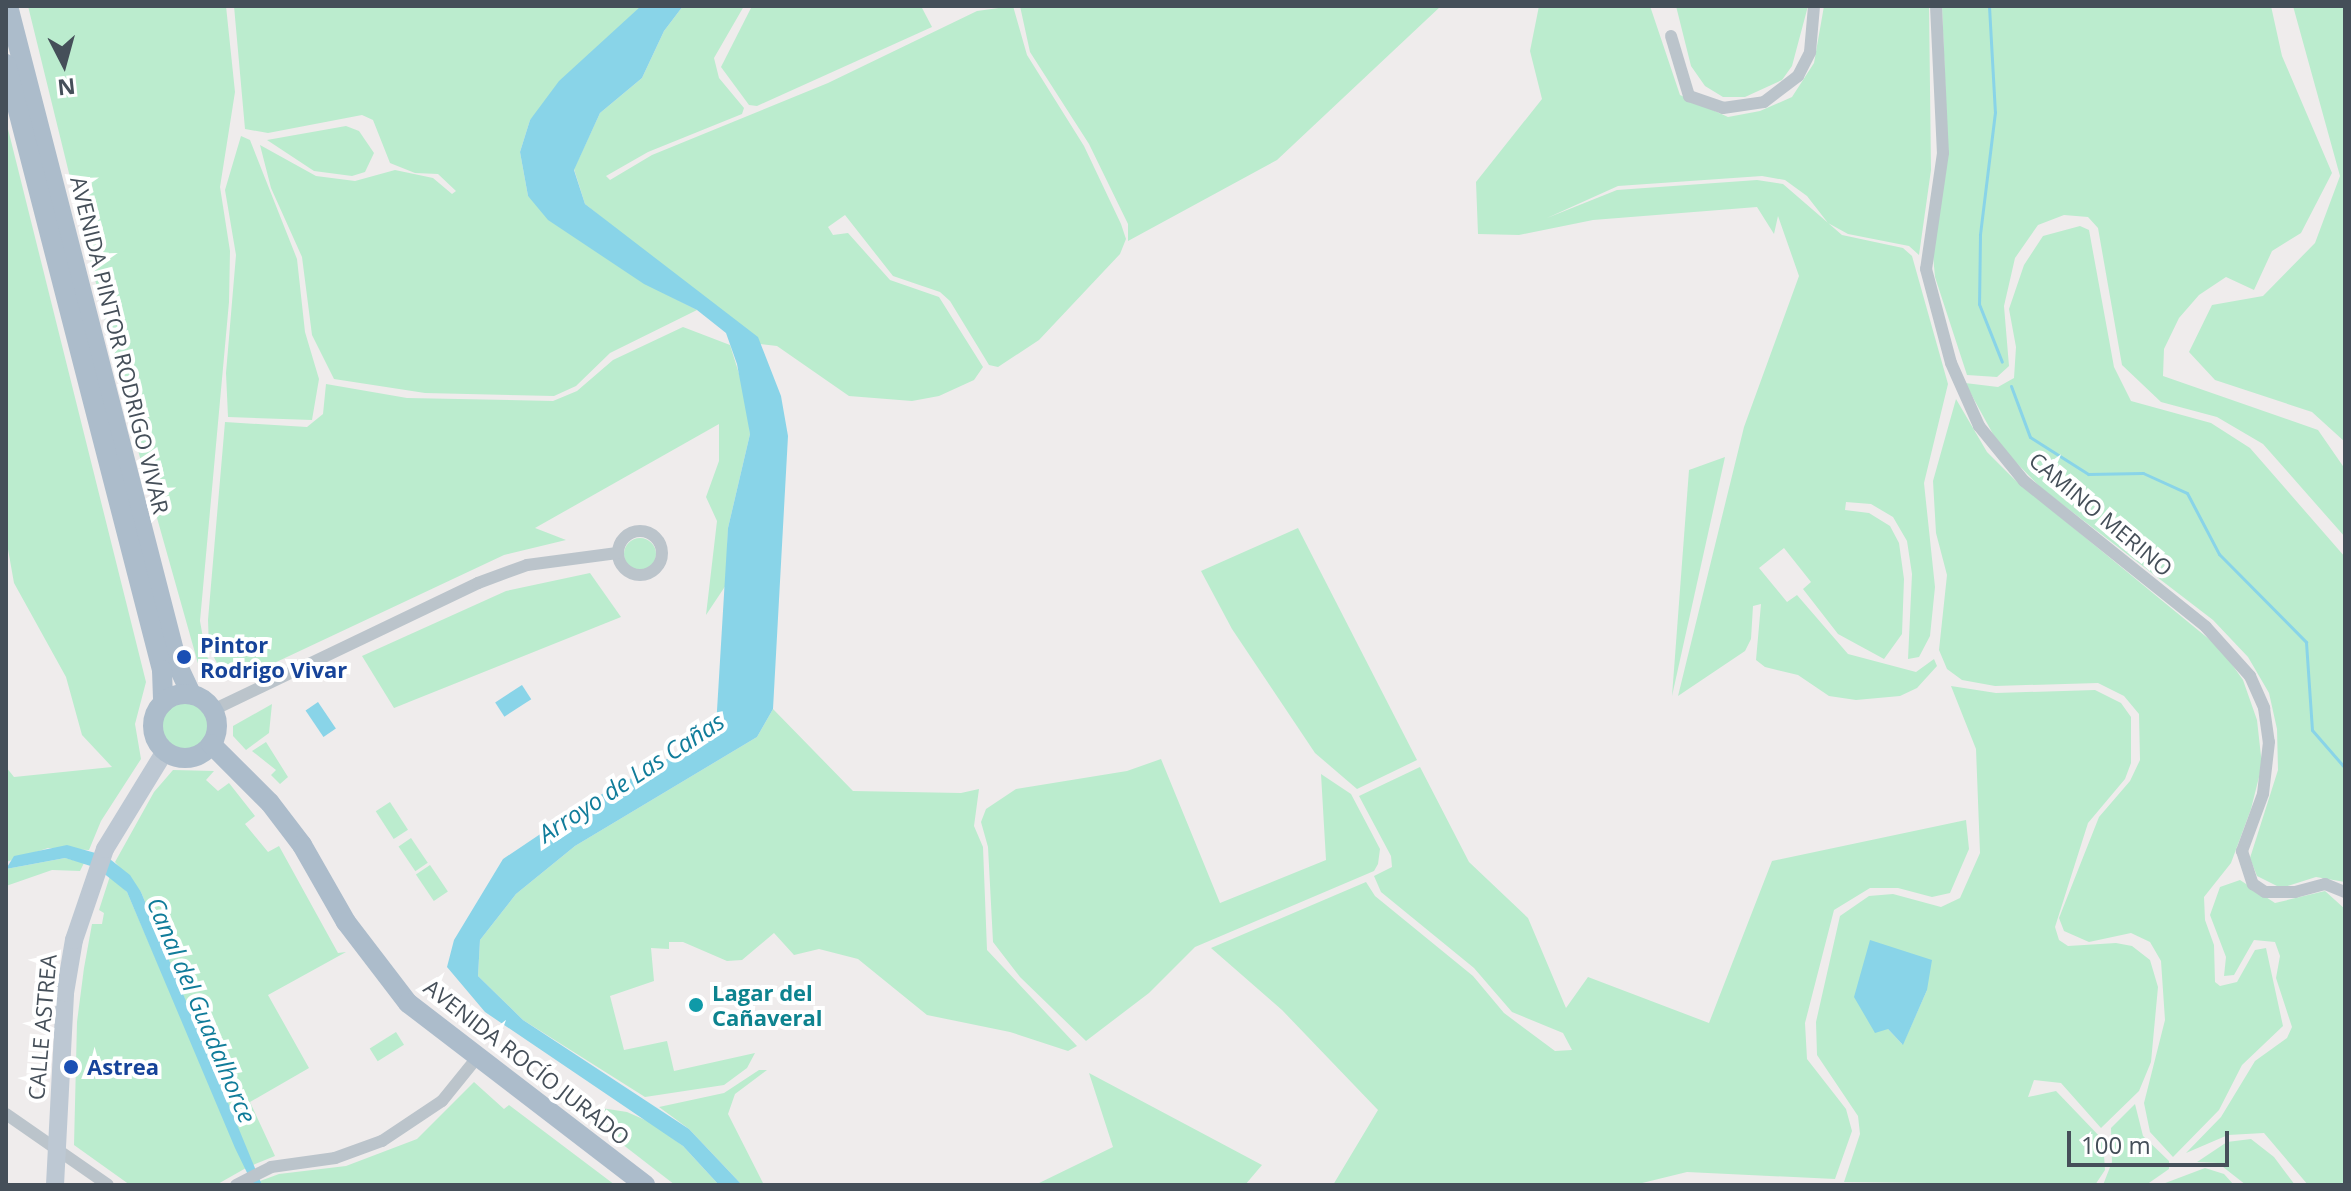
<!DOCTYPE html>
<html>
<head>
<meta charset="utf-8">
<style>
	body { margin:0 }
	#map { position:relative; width:2351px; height:1191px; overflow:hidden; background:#efecec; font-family:"Open Sans",sans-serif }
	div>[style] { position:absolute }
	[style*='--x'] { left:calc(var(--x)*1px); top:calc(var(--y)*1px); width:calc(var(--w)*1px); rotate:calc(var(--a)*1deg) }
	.green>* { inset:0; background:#bbecce; transform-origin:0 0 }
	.round { border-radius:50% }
	.water>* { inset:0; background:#89d4e8; transform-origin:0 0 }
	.stream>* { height:3px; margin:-1.5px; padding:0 1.5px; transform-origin:1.5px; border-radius:1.5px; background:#89d4e8 }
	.street>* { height:12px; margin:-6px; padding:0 6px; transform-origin:6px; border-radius:6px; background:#bbc4cb }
	.street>.ring { margin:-6px; padding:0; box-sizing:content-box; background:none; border:12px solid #bbc4cb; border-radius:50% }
	.secondary>* { height:18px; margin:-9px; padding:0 9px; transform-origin:9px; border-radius:9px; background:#bdc8d3 }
	.primary>* { height:20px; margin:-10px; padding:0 10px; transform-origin:10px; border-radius:10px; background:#acbccb }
	.primary>.ring { margin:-10px; padding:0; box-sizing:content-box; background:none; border:20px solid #acbccb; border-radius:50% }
	.dots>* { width:22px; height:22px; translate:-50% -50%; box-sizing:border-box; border:4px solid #fff; border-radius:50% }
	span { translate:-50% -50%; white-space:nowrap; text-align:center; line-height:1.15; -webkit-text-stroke:8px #fff; paint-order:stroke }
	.street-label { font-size:22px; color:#454f59 }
	.transit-label { font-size:22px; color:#164399; font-weight:700 }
	.left { translate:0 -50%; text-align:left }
	.culture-label { font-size:22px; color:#0d838f; font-weight:700 }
	.water-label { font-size:24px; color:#107c9a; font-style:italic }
	.frame { position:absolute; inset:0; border:8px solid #454f59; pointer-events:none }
	.north { position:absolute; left:24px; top:24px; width:80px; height:80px; -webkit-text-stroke:6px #fff; paint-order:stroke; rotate:174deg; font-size:22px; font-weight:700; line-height:32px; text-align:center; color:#454f59 }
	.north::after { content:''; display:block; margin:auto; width:28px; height:36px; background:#454f59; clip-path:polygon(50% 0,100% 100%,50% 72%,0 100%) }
	.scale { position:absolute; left:2067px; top:1131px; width:162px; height:36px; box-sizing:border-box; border:4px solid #454f59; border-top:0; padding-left:10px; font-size:24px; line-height:28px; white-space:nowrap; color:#454f59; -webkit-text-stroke:6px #fff; paint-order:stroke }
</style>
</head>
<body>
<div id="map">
	<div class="green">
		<div style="clip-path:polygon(28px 6px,226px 6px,235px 92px,220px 187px,230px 251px,229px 302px,200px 621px,206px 655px,222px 682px,199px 667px,130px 422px)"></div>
		<div style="clip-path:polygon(234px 6px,648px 6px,530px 120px,520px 152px,528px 196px,644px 283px,697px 310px,610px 353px,576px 386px,554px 396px,425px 393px,334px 379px,312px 335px,302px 257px,271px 188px,260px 145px,316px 176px,355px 181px,395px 170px,433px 178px,452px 194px,456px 191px,438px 174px,415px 173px,390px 163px,373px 120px,362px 115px,268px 133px,245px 129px)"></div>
		<div style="clip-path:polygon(683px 6px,744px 6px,714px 58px,719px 78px,744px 108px,742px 114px,648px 152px,606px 176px,610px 180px,652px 155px,828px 83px,977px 11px,1013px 6px,1027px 55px,1084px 146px,1121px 224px,1126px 239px,1120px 254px,1039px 340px,998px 367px,989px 365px,950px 301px,940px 292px,893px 276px,845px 215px,828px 227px,833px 235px,848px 233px,890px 280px,939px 297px,983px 367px,974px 380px,939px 396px,912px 401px,849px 396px,777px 346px,760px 344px,585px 204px,574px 169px,600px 113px,642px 78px,664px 31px)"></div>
		<div style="clip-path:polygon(752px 6px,921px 6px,932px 27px,757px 106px,749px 105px,721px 67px)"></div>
		<div style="clip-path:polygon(1020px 6px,1441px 6px,1277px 160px,1128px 241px,1128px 224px,1089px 144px,1030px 52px)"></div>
		<div style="clip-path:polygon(1539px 6px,1650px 6px,1680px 95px,1728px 117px,1760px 111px,1792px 97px,1814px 63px,1824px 6px,1929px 6px,1931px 170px,1919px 255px,1909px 246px,1848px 234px,1828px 223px,1807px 196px,1785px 180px,1762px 176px,1618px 186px,1547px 218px,1617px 190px,1757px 180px,1783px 184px,1842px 235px,1903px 248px,1912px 256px,1948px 384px,1924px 483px,1935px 587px,1930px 636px,1919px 657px,1908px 659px,1912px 574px,1907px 541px,1893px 517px,1871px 504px,1846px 502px,1845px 510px,1869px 513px,1890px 526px,1899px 543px,1904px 579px,1902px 634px,1884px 659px,1838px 634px,1803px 589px,1811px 582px,1784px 548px,1759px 568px,1787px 602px,1797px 595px,1848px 654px,1916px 672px,1934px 659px,1937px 666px,1917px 688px,1900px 696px,1856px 700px,1829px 696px,1798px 675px,1765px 667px,1756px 660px,1761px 604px,1753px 606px,1751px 639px,1745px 651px,1678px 696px,1744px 427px,1799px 276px,1778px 216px,1774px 234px,1757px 207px,1593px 220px,1519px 235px,1478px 234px,1476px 182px,1542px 99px,1530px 51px)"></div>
		<div style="clip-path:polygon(1676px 6px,1714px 7px,1808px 6px,1792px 66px,1782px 80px,1745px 97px,1723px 97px,1705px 86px,1691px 66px)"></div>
		<div style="clip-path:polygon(1942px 6px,2271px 6px,2282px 56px,2332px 173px,2301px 233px,2272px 251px,2254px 290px,2226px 277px,2199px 295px,2179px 318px,2164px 349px,2163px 376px,2318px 430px,2345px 469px,2345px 537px,2263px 444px,2217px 417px,2161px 402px,2122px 365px,2098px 228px,2088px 217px,2064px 215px,2038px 225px,2015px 258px,2004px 306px,2009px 366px,1997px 377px,1967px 375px,1935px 277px,1933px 255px,1948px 154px)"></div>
		<div style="clip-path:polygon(2293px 6px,2345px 6px,2345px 442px,2312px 412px,2215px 380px,2189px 352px,2212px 305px,2263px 296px,2315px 243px,2340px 176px)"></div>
		<div style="clip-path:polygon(6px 121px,146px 682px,135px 724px,141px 759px,101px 821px,89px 850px,48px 848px,6px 862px,6px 767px,14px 777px,112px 767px,82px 735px,66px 677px,14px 583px,6px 538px)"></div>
		<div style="clip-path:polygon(346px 126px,359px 131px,374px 153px,365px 172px,352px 176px,314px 171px,267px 140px)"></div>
		<div style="clip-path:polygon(241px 136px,250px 140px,297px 259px,305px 332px,319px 379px,312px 420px,228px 417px,226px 373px,236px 255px,225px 190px)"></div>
		<div style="clip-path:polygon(2080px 226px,2089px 230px,2114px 367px,2131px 401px,2211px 423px,2250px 448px,2345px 557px,2345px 882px,2316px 877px,2281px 888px,2257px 876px,2250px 858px,2278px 770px,2277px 729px,2269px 693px,2248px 657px,2213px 620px,2041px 488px,1999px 445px,1965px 383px,1998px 387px,2014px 378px,2016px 347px,2009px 309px,2024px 265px,2043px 236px)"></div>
		<div style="clip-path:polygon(683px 327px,730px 345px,747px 399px,750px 434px,728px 528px,726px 585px,706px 615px,717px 521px,706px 497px,719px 461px,719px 424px,535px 528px,566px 540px,504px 555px,234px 682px,234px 676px,217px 663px,209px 648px,208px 620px,225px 422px,307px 427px,323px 414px,326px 384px,407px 398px,553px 401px,577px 391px,613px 360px)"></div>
		<div style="clip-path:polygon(1956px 399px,1987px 452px,2014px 479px,2221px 649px,2243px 680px,2257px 720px,2262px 765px,2251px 809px,2231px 863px,2204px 897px,2205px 920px,2214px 945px,2215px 982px,2220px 986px,2237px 982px,2255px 950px,2266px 948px,2283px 1026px,2242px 1065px,2219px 1110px,2173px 1157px,2150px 1132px,2144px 1103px,2165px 1020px,2161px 961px,2150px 942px,2131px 933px,2089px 942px,2064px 931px,2059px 918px,2099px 817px,2130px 781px,2140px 760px,2139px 714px,2124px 696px,2098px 683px,1995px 686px,1962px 680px,1947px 669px,1939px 650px,1947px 575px,1936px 533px,1933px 481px)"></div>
		<div style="clip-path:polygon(1725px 457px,1672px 696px,1689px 470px)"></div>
		<div style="clip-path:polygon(1298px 528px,1417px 760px,1357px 789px,1315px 753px,1232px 629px,1201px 571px)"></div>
		<div class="round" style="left:624px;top:538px;width:32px;height:32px"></div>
		<div style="clip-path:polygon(590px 573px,621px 617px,394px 708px,362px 656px,506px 591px)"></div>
		<div style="clip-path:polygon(evenodd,1951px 686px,1996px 693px,2095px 690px,2121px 703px,2131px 717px,2131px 763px,2125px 779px,2088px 823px,2055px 927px,2059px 940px,2068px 946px,2116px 943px,2132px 946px,2150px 960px,2158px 987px,2151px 1062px,2139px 1091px,2101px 1128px,2061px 1083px,2034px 1080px,2028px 1097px,2056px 1091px,2103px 1140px,2105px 1170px,2095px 1185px,1844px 1182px,1860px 1134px,1858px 1116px,1817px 1055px,1816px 1022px,1840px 916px,1869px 896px,1893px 894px,1941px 907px,1960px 898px,1980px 853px,1976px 749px,1951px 686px,1927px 990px,1903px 1044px,1902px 1044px,1888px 1029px,1927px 990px)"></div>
		<div class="round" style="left:162px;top:701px;width:48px;height:48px"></div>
		<div style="clip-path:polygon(272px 704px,269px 733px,246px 750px,233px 736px,233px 726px)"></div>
		<div style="clip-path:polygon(773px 709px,853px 791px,961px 793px,979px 789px,974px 826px,983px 847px,987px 950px,1077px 1046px,1068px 1051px,1010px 1032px,927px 1015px,858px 959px,819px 949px,794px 955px,774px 933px,742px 960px,727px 961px,683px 942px,669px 942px,669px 949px,651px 948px,654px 981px,610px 996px,624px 1050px,667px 1041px,674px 1071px,755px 1053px,747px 1068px,724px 1085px,645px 1097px,523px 1020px,478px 976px,480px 940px,516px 894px,575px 846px,757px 737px)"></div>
		<div style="clip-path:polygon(266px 742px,288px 777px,280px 784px,271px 775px,276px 770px,252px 751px)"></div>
		<div style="clip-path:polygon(1161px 759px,1220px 903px,1326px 860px,1321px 774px,1351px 794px,1380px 849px,1378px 864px,1374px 871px,1195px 947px,1149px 993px,1086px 1041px,1020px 977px,993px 942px,988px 847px,981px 822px,986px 809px,1016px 789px,1127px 771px)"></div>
		<div style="clip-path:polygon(1420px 767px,1469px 862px,1528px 918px,1566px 1008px,1588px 977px,1709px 1023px,1772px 861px,1966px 820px,1969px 849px,1950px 893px,1932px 897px,1898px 888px,1870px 888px,1834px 910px,1805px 1023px,1807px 1059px,1846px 1109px,1852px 1131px,1835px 1179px,1687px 1172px,1634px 1185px,1333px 1185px,1378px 1110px,1282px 1010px,1211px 948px,1366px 882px,1375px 896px,1473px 976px,1504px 1013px,1555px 1051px,1572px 1050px,1563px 1033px,1512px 1012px,1474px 968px,1381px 892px,1374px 876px,1392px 867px,1391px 856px,1359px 796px)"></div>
		<div style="clip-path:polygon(173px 770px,214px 771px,206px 780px,218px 791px,229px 783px,255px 816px,245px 824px,268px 852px,279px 846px,338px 953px,346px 952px,268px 995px,309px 1068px,250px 1102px,275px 1156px,253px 1165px,141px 892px,115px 862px,154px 792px)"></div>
		<div style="left:390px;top:802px;width:33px;height:17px;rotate:57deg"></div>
		<div style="left:411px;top:838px;width:30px;height:15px;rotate:56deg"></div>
		<div style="clip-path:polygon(65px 858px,84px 863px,80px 871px,52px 870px,6px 886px,6px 869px)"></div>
		<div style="left:430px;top:865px;width:32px;height:17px;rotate:56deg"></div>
		<div style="clip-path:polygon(110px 876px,127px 892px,246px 1168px,216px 1185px,130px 1185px,74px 1145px,77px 1022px,84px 968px,92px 924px,102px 924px,104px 913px,99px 910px)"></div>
		<div style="clip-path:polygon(2240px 880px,2275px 903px,2325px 891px,2345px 909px,2345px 1185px,2308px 1185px,2264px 1133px,2228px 1135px,2186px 1153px,2221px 1117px,2255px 1061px,2287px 1038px,2292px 1027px,2276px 978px,2280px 956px,2275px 942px,2254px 940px,2234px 975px,2224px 976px,2226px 957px,2210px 915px,2220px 887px)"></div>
		<div style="left:396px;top:1032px;width:15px;height:31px;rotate:58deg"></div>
		<div style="clip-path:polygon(759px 1070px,767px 1070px,735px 1094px,728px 1114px,764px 1185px,742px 1185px,689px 1129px,659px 1107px,724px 1093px)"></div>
		<div style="clip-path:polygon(1089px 1073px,1262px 1165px,1245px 1185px,1035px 1185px,1113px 1147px)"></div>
		<div style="clip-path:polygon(474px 1082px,504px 1109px,509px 1105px,615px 1185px,262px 1185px,260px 1181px,279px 1174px,346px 1166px,417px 1139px)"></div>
		<div style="clip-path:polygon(569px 1103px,627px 1112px,652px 1123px,683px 1146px,719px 1185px,675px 1185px)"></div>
		<div style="clip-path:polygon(2135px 1104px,2143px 1136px,2169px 1161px,2169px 1169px,2146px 1185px,2103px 1185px,2112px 1162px,2111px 1128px)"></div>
		<div style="clip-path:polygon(2251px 1139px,2274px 1157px,2295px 1185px,2246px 1185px,2218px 1163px,2197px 1162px,2227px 1142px)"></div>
		<div style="clip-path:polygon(2205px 1168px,2224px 1174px,2234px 1185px,2160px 1185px)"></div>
	</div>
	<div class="water">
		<div style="clip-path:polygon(641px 6px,683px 6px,664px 31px,642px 78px,600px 113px,574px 170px,585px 204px,758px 337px,781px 396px,788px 436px,773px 709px,757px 737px,575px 846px,516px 894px,480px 940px,478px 976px,523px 1020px,689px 1129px,742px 1185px,719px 1185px,683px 1146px,485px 1012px,447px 967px,454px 940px,503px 859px,591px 800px,691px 746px,716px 727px,728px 528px,750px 434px,737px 364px,726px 333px,697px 310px,644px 284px,548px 220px,528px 196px,520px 152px,530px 120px,559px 81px)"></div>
		<div style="left:522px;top:685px;width:17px;height:32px;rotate:57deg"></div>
		<div style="left:318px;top:702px;width:32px;height:15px;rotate:56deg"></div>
		<div style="clip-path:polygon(67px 845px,106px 856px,130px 875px,141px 892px,262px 1185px,253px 1185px,235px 1148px,127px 892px,97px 868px,65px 858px,6px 869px,14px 856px)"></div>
		<div style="clip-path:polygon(1870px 940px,1932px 960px,1927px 990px,1903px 1045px,1888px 1029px,1875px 1033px,1854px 997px)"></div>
	</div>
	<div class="stream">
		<div style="--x:1989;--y:6;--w:106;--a:86.8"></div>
		<div style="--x:1995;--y:112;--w:124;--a:97"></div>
		<div style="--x:1980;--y:235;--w:69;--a:90.8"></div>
		<div style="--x:1979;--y:304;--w:62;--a:68.4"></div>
		<div style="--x:2011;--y:386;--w:54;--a:69.6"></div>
		<div style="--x:2030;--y:437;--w:69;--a:32.5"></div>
		<div style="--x:2088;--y:474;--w:55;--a:-1"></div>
		<div style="--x:2143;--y:473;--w:48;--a:24.4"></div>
		<div style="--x:2187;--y:493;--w:69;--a:62.3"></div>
		<div style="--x:2219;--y:554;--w:124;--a:45.3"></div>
		<div style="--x:2306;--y:642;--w:88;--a:86.1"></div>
		<div style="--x:2312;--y:730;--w:50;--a:49"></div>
	</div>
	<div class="street">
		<div style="--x:1936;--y:6;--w:147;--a:87.3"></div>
		<div style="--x:1943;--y:153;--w:117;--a:98.3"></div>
		<div style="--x:1926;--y:269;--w:97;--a:75.1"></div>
		<div style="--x:1951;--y:363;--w:69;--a:66"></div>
		<div style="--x:1979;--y:426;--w:71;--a:50.7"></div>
		<div style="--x:2024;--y:481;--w:233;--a:38.7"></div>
		<div style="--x:2206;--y:627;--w:66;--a:48.1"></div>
		<div style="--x:2250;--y:676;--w:35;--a:66"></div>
		<div style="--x:2264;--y:708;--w:34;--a:82"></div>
		<div style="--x:2269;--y:742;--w:52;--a:96.6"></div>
		<div style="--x:2263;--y:794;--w:61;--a:110.2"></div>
		<div style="--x:2242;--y:851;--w:35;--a:72"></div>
		<div style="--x:2253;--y:884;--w:14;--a:34"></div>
		<div style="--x:2265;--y:892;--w:30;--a:0"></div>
		<div style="--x:2295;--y:892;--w:31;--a:-15"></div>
		<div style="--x:2325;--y:884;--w:22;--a:22"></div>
		<div style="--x:1671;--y:36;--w:63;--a:73.3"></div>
		<div style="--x:1689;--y:96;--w:36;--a:19"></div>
		<div style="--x:1723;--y:108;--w:41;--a:-8.3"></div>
		<div style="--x:1764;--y:102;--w:43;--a:-37.4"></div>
		<div style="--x:1798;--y:76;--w:27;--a:-63"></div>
		<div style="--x:1810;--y:52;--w:46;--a:-85"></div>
		<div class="ring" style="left:618px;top:531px;width:32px;height:32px"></div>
		<div style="--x:213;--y:710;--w:294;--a:-25.6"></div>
		<div style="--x:478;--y:583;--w:52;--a:-20.2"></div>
		<div style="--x:527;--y:565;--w:91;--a:-7.6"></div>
		<div style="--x:6;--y:1114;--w:124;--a:34.8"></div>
		<div style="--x:236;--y:1185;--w:39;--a:-27"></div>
		<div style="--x:271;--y:1167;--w:65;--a:-8"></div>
		<div style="--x:335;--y:1158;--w:50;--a:-19.9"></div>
		<div style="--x:382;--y:1141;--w:72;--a:-33.7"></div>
		<div style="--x:442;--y:1101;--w:54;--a:-51"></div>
	</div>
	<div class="secondary">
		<div style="--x:55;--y:1185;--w:192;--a:-87"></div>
		<div style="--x:65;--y:993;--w:54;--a:-80.4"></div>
		<div style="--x:74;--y:940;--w:96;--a:-71.2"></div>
		<div style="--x:105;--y:849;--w:115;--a:-58.5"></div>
	</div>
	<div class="primary">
		<div style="--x:8;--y:6;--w:682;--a:75.56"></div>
		<div style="--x:178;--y:666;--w:31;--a:65"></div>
		<div style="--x:6;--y:64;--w:626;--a:75.56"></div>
		<div style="--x:162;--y:670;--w:33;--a:88"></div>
		<div class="ring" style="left:153px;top:694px;width:44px;height:44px"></div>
		<div style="--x:211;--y:744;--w:83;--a:45"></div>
		<div style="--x:270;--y:803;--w:53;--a:52.7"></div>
		<div style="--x:302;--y:845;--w:89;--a:60.3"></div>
		<div style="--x:346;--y:922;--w:102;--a:52.6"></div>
		<div style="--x:408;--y:1003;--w:299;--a:37.5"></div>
	</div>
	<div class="dots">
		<div style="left:184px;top:657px;background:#1a4fb4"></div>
		<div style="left:696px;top:1005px;background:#0f9aa8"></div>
		<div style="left:71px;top:1067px;background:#1a4fb4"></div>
	</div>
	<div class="street-label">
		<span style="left:120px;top:345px;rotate:76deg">AVENIDA PINTOR RODRIGO VIVAR</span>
		<span style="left:2101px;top:514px;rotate:40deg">CAMINO MERINO</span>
		<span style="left:42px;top:1027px;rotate:-85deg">CALLE ASTREA</span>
		<span style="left:527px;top:1062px;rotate:38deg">AVENIDA ROCÍO JURADO</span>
	</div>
	<div class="transit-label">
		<span class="left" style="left:200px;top:657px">Pintor<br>Rodrigo Vivar</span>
		<span class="left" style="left:87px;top:1067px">Astrea</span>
	</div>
	<div class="culture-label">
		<span class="left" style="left:712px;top:1005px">Lagar del<br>Cañaveral</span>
	</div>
	<div class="water-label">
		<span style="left:631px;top:777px;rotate:-33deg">Arroyo de Las Cañas</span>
		<span style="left:202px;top:1010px;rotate:67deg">Canal del Guadalhorce</span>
	</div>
	<div class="frame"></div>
	<div class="north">N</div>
	<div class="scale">100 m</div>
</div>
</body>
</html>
